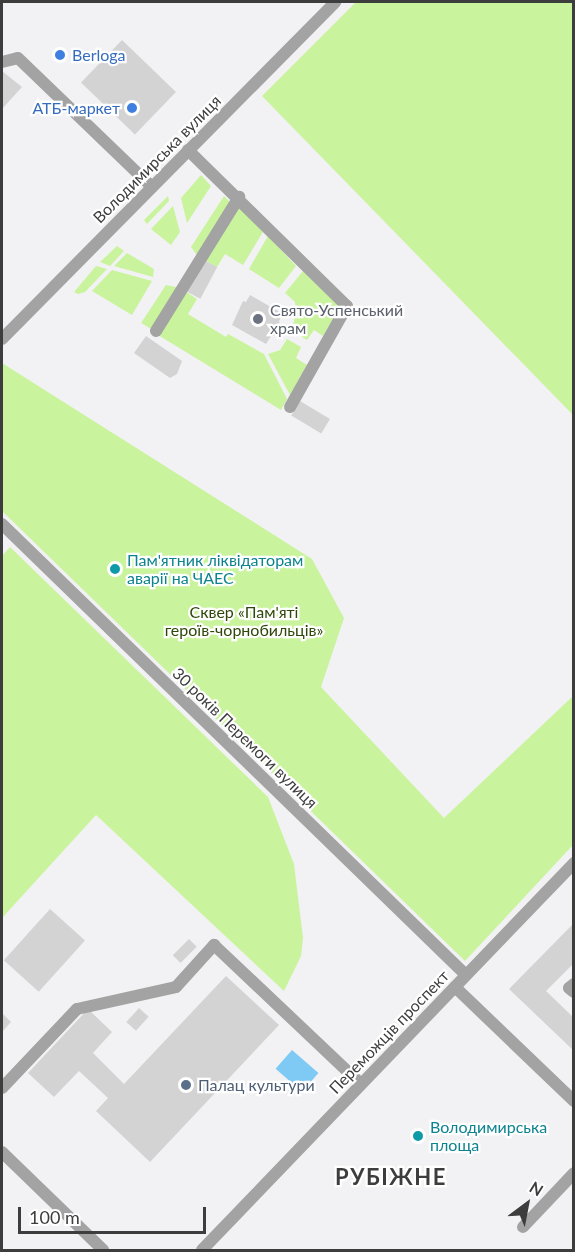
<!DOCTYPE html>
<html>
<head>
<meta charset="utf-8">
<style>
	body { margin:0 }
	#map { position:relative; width:575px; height:1252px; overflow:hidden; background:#f2f2f4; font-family:Lato,sans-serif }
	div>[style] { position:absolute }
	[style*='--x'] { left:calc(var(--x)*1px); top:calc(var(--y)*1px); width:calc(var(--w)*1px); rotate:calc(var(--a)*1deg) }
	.green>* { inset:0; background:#caf39d }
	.water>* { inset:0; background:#7ecaf5; transform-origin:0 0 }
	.building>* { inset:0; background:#d3d3d4; transform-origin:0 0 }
	.minor>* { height:12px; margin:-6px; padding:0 6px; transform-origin:6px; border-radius:6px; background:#a3a3a3 }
	.dots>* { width:16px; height:16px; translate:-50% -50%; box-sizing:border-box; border:3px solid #fff; border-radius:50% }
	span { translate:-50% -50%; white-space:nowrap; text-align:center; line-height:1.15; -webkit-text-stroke:4.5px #fff; paint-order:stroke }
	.shop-label { font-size:16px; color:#366cbe }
	.left { translate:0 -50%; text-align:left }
	.right { translate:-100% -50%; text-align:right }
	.street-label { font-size:16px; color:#3d3d3d }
	.worship-label { font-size:16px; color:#5b616d }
	.culture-label { font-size:16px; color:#0d838f }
	.park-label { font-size:16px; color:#2f4809 }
	.service-label { font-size:16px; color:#4e5e75 }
	.district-label { font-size:22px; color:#3d3d3d; font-weight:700; letter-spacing:1.5px }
	.frame { position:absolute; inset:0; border:3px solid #3d3d3d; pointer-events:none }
	.north { position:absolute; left:497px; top:1174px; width:60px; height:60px; -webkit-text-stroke:4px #fff; paint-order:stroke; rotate:32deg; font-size:16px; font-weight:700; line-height:24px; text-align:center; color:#3d3d3d }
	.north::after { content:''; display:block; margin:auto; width:21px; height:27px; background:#3d3d3d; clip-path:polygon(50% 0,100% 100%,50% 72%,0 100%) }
	.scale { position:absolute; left:18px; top:1207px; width:188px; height:27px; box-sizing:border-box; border:3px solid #3d3d3d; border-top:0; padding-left:8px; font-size:18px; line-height:21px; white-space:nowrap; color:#3d3d3d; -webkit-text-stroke:4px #fff; paint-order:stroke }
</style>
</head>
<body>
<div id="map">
	<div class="green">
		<div style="clip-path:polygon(356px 2px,573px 2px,573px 415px,262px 96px)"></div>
		<div style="clip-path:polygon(201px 175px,211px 186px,187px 223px,181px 198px)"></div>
		<div style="clip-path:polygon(168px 196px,169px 201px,147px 224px,144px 220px)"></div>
		<div style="clip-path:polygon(224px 196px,232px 204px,199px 258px,191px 247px)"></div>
		<div style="clip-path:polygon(238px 205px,263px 232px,243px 265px,225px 254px,217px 267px,204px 260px)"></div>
		<div style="clip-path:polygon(173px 206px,180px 232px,171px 245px,151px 229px)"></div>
		<div style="clip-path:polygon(268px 236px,296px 266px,279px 288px,249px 269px)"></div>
		<div style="clip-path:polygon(117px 246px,124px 251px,110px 266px,100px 262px)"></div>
		<div style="clip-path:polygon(127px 253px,154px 269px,153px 277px,114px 266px)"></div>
		<div style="clip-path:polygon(96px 266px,107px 269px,85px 292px,78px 294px,74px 292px)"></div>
		<div style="clip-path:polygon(112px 270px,152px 281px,132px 315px,92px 291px)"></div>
		<div style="clip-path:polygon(303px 271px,340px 307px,323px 336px,314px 330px,307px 340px,292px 331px,296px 311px,295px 302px,285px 293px)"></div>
		<div style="clip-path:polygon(166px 285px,180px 288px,153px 330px,141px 323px)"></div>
		<div style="clip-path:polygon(185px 291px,197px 299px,188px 314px,226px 337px,228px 334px,264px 354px,287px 399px,281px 410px,158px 335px)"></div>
		<div style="clip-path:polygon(287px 339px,301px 347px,296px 358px,307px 365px,290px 395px,268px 354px,280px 350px)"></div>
		<div style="clip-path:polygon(2px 363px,312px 559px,344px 618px,321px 687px,444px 818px,573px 696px,573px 845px,465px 961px,2px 511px)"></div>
		<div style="clip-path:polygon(10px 547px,268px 797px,294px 864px,303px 938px,301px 956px,284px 991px,96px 815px,2px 918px,2px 556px)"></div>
	</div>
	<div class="water">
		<div style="left:292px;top:1050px;width:35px;height:25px;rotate:41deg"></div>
	</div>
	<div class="building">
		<div style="left:122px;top:40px;width:75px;height:59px;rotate:44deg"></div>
		<div style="clip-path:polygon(2px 71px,22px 87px,2px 109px)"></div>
		<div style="left:204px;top:260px;width:15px;height:36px;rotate:28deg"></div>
		<div style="clip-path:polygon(250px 295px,283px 314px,279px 321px,282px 331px,277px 336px,271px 336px,266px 344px,232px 325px,243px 301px,246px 302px)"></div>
		<div style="clip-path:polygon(146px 336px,182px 361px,177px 374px,170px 378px,134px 353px)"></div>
		<div style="left:300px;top:401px;width:35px;height:17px;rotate:31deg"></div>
		<div style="left:50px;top:909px;width:47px;height:69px;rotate:42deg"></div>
		<div style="clip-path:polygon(574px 923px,574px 963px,546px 991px,574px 1018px,574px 1051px,509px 989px)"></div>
		<div style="left:189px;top:939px;width:11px;height:23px;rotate:45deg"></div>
		<div style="clip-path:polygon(226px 976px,279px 1025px,150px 1162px,96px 1111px,108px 1098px,79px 1071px,54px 1097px,28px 1073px,88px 1009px,112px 1032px,93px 1053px,124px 1084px)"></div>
		<div style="left:139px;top:1008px;width:13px;height:19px;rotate:42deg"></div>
		<div style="clip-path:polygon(2px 1013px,11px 1022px,3px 1031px,2px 1029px)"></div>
	</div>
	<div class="minor">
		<div style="--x:2;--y:62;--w:16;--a:-14"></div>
		<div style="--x:18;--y:58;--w:186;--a:43.9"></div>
		<div style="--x:188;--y:150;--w:223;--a:44.5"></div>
		<div style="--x:347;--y:306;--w:116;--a:119.4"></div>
		<div style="--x:156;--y:331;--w:158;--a:-58.2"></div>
		<div style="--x:2;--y:339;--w:474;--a:-45.3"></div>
		<div style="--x:2;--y:524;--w:647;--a:44.19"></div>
		<div style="--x:574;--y:984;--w:6;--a:141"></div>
		<div style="--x:569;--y:988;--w:6;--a:39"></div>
		<div style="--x:455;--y:987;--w:165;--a:43.8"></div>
		<div style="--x:2;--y:1088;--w:109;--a:-46.5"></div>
		<div style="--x:77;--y:1009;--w:101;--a:-12.5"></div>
		<div style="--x:176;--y:987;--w:57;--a:-47.9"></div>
		<div style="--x:214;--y:945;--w:202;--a:43.4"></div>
		<div style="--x:2;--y:1152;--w:141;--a:44.1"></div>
		<div style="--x:523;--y:1227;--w:74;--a:-46.6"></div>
		<div style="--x:202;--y:1250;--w:537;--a:-46.13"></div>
	</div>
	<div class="dots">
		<div style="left:60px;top:55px;background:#3f7fe0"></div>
		<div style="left:132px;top:108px;background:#3f7fe0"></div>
		<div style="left:258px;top:319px;background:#6b7280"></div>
		<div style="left:115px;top:569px;background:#0f9aa8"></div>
		<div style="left:186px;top:1085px;background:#5c6f8a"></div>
		<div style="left:418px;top:1136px;background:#0f9aa8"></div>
	</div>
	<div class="shop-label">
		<span class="left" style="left:72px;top:55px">Berloga</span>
		<span class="right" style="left:120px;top:108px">АТБ-маркет</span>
	</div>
	<div class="street-label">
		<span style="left:157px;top:159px;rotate:-45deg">Володимирська вулиця</span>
		<span style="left:245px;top:738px;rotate:44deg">30 років Перемоги вулиця</span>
		<span style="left:389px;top:1032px;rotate:-46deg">Переможців проспект</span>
	</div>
	<div class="worship-label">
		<span class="left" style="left:270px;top:319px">Свято-Успенський<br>храм</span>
	</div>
	<div class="culture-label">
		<span class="left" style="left:127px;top:569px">Пам'ятник ліквідаторам<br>аварії на ЧАЕС</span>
		<span class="left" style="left:430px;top:1136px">Володимирська<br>площа</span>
	</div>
	<div class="park-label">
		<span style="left:244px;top:621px">Сквер «Пам'яті<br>героїв-чорнобильців»</span>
	</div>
	<div class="service-label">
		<span class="left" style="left:198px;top:1085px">Палац культури</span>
	</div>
	<div class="district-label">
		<span style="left:391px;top:1177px">РУБІЖНЕ</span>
	</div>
	<div class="frame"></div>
	<div class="north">N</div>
	<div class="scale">100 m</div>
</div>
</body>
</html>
